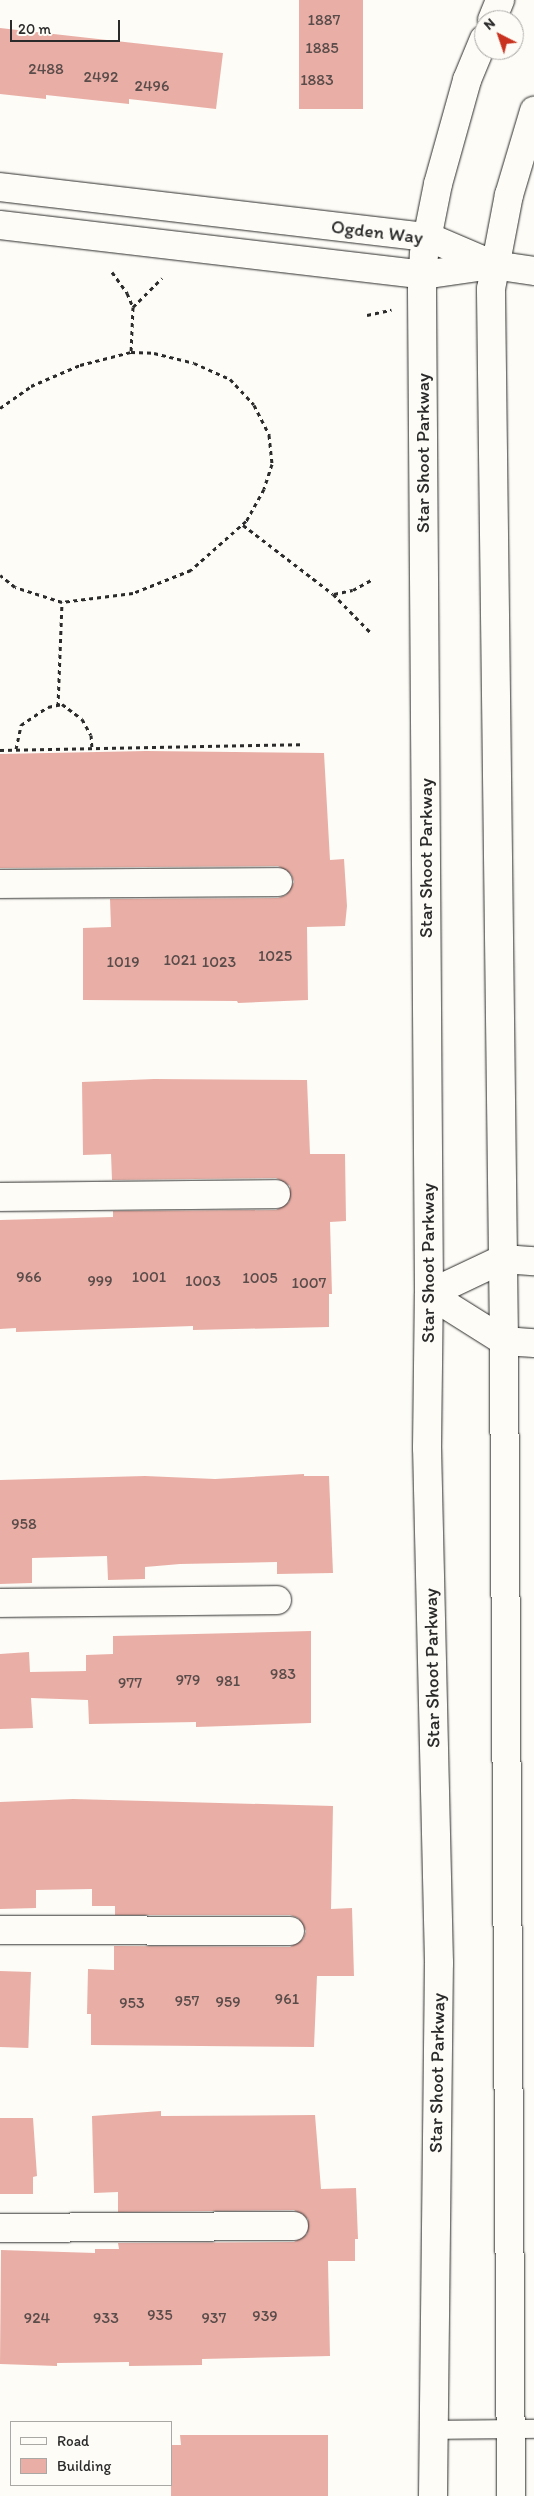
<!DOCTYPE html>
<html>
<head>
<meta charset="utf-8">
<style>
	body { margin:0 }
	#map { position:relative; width:534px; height:2496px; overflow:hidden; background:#fdfcf7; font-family:Itim,sans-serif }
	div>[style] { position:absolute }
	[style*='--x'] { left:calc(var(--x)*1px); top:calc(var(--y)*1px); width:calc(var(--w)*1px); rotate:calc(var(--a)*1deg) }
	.building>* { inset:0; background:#e9afa6; transform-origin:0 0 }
	.path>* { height:3px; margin-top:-1.5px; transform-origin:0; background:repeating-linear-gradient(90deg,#2b2b2b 0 4px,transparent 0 8px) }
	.roads { filter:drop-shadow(0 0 1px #2b2b2b) drop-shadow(0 0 1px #2b2b2b) }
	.service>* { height:18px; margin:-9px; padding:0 9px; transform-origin:9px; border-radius:9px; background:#fdfcf7 }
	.minor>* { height:28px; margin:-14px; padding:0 14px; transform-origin:14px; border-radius:14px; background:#fdfcf7 }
	.tertiary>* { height:28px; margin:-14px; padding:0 14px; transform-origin:14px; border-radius:14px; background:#fdfcf7 }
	span { translate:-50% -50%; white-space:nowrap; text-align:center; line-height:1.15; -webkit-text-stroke:4px #fdfcf7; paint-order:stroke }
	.number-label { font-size:16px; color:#5a4c4a }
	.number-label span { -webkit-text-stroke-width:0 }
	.street-label { font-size:19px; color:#2b2b2b }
	.legend { position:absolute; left:10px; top:2421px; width:162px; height:65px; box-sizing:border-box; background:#fdfcf7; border:1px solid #a9a8a5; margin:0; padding:6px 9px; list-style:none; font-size:15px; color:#2b2b2b }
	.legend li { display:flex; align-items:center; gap:10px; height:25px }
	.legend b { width:25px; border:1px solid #a9a8a5 }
	.north { position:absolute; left:474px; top:10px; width:50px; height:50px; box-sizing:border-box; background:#fdfcf7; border:1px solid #a9a8a5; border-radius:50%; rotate:319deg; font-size:14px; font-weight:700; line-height:20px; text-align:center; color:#2b2b2b }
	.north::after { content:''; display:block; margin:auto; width:18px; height:22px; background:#c8321e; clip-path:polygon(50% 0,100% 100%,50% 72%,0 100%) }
	.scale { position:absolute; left:10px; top:20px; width:110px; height:22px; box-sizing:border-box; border:2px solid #2b2b2b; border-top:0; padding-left:6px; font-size:15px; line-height:18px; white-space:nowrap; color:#2b2b2b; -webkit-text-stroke:4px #fdfcf7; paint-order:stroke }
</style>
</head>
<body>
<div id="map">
	<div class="building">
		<div style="left:299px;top:0;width:64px;height:109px"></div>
		<div style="clip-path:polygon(0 28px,223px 53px,216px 109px,129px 99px,129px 104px,46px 95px,46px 99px,0 94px)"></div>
		<div style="clip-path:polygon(146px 751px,324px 753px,330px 860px,344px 859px,347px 906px,345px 926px,307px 927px,308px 1000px,238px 1003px,237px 1001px,83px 1000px,83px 928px,111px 927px,110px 899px,278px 898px,286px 895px,294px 882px,291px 874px,278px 866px,0 868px,0 754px)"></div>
		<div style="clip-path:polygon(154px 1079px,307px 1080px,310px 1154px,345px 1154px,346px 1221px,330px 1222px,332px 1294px,329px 1294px,329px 1327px,193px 1330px,193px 1326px,16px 1332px,16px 1328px,0 1329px,0 1220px,113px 1217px,113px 1211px,276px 1210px,289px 1202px,290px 1186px,276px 1178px,112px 1180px,111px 1154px,83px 1155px,82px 1082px)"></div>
		<div style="clip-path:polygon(304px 1474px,304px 1476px,329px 1476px,333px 1573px,277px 1574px,277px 1562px,180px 1564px,145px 1567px,145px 1579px,108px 1580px,107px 1556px,32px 1558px,32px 1583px,0 1584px,0 1480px,145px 1476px,215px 1479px)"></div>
		<div style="clip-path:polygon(311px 1631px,311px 1723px,196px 1727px,196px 1722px,89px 1724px,88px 1700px,31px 1698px,33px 1728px,0 1729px,0 1654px,29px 1652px,30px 1672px,86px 1671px,86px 1655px,113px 1654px,113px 1636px)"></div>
		<div style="clip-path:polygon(73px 1799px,333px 1806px,331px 1909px,352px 1908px,354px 1976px,317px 1976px,314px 2047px,91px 2045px,91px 2014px,87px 2014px,88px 1969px,114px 1970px,114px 1946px,290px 1947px,303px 1939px,306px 1931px,298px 1918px,290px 1915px,115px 1915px,115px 1906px,92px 1906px,92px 1889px,36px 1890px,36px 1908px,0 1909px,0 1802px)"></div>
		<div style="left:0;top:1971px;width:31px;height:76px;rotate:2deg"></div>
		<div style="clip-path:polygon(161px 2111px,161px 2116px,315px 2115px,321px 2189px,356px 2188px,358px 2239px,355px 2239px,355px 2261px,328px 2261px,330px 2356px,202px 2359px,202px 2365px,129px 2366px,129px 2362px,57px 2363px,57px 2366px,0 2364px,1px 2250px,95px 2253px,95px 2249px,119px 2249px,118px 2243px,294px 2242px,307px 2234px,308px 2219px,294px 2210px,118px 2212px,118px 2192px,94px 2193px,92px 2116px)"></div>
		<div style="clip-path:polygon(0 2118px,33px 2118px,37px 2176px,33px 2177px,33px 2194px,0 2194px)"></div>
		<div style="clip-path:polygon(180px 2435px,328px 2435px,328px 2496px,171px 2496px,171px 2445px,181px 2445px)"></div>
	</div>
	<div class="path">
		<div style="--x:112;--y:272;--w:26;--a:54"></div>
		<div style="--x:127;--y:293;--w:15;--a:67"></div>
		<div style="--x:133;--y:307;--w:45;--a:92.5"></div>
		<div style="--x:133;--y:307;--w:41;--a:-45"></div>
		<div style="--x:367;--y:315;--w:25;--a:-12"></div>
		<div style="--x:0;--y:408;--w:38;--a:-35"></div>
		<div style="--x:31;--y:386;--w:53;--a:-23.2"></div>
		<div style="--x:80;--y:365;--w:53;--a:-14.3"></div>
		<div style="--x:131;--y:352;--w:23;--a:2"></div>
		<div style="--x:154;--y:353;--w:41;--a:14"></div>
		<div style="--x:194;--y:363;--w:39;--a:24"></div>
		<div style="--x:230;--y:379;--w:35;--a:47"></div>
		<div style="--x:254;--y:405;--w:34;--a:63"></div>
		<div style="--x:269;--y:435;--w:29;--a:84"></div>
		<div style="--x:272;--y:464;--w:26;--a:108"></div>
		<div style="--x:264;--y:489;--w:37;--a:119"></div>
		<div style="--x:246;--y:521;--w:74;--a:138.3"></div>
		<div style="--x:191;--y:570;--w:62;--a:158.4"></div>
		<div style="--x:133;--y:593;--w:72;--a:172.8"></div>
		<div style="--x:62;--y:602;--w:49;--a:-162.3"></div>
		<div style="--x:15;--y:587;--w:19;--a:-141"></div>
		<div style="--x:243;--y:525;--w:113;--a:37.5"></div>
		<div style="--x:333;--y:594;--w:54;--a:45.7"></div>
		<div style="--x:334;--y:594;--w:19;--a:-12"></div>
		<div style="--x:353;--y:590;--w:21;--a:-29"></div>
		<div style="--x:58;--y:706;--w:104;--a:-87.8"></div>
		<div style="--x:16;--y:749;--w:25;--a:-78"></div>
		<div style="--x:21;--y:725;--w:32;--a:-34"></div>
		<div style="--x:48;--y:707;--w:14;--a:-12"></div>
		<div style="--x:62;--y:704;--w:25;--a:37"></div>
		<div style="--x:82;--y:719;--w:18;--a:61"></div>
		<div style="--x:91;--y:735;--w:13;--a:86"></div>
		<div style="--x:0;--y:750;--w:303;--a:-1.1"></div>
	</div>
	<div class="roads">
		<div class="service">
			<div style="--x:433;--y:2430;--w:101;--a:-0.6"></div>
		</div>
		<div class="minor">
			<div style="--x:0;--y:187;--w:431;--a:6.7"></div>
			<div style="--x:428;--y:237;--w:72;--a:23"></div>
			<div style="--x:494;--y:265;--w:40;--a:8.5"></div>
			<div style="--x:0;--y:225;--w:426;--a:6.7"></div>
			<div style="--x:423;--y:275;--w:70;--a:-8.2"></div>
			<div style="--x:0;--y:884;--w:278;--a:-0.4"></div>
			<div style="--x:0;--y:1197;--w:276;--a:-0.6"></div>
			<div style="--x:429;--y:1294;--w:89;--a:32.1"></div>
			<div style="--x:504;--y:1341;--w:30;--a:4"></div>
			<div style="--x:429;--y:1294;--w:82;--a:-25.3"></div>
			<div style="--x:503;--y:1259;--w:31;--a:4"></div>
			<div style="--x:0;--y:1603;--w:277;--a:-0.6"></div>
			<div style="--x:0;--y:1930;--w:290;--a:0.2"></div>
			<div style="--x:0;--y:2228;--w:294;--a:-0.4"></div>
		</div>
		<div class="tertiary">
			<div style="--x:492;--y:20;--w:22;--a:-68"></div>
			<div style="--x:433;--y:2496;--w:533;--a:-89.36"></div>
			<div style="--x:439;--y:1963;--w:515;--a:-91.33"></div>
			<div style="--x:427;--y:1448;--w:154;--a:-89.3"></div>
			<div style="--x:429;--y:1294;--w:1004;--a:-90.4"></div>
			<div style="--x:422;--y:290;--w:36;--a:-87"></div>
			<div style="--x:424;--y:254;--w:71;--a:-78.7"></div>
			<div style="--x:438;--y:184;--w:108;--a:-74.4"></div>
			<div style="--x:467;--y:80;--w:44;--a:-67.5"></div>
			<div style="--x:511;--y:2496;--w:1155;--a:-90.35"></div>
			<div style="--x:504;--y:1341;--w:1052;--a:-90.71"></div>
			<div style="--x:491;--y:289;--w:96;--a:-79.2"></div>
			<div style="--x:509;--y:195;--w:88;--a:-73.4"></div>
		</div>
	</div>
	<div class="number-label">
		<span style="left:324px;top:20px">1887</span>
		<span style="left:322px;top:48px">1885</span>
		<span style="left:46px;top:69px">2488</span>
		<span style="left:101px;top:77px">2492</span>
		<span style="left:317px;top:80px">1883</span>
		<span style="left:152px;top:86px">2496</span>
		<span style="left:275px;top:956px">1025</span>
		<span style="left:180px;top:960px">1021</span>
		<span style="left:123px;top:962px">1019</span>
		<span style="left:219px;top:962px">1023</span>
		<span style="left:29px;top:1277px">966</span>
		<span style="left:149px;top:1277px">1001</span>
		<span style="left:260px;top:1278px">1005</span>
		<span style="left:100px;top:1281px">999</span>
		<span style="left:203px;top:1281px">1003</span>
		<span style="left:309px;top:1283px">1007</span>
		<span style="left:24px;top:1524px">958</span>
		<span style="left:283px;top:1674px">983</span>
		<span style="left:188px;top:1680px">979</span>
		<span style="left:228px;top:1681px">981</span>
		<span style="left:130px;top:1683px">977</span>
		<span style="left:287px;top:1999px">961</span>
		<span style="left:187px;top:2001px">957</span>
		<span style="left:228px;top:2002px">959</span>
		<span style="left:132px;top:2003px">953</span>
		<span style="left:160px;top:2315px">935</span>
		<span style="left:265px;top:2316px">939</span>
		<span style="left:37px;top:2318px">924</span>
		<span style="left:106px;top:2318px">933</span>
		<span style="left:214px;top:2318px">937</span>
	</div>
	<div class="street-label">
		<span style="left:377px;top:232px;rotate:7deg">Ogden Way</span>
		<span style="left:423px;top:453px;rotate:-90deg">Star Shoot Parkway</span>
		<span style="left:426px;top:858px;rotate:-90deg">Star Shoot Parkway</span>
		<span style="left:428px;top:1263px;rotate:-90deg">Star Shoot Parkway</span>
		<span style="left:432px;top:1668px;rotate:-91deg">Star Shoot Parkway</span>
		<span style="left:437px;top:2073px;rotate:-89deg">Star Shoot Parkway</span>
	</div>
	<ul class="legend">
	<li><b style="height:6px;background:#fdfcf7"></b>Road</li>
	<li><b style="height:14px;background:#e9afa6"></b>Building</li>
	</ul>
	<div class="north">N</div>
	<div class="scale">20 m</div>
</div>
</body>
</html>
